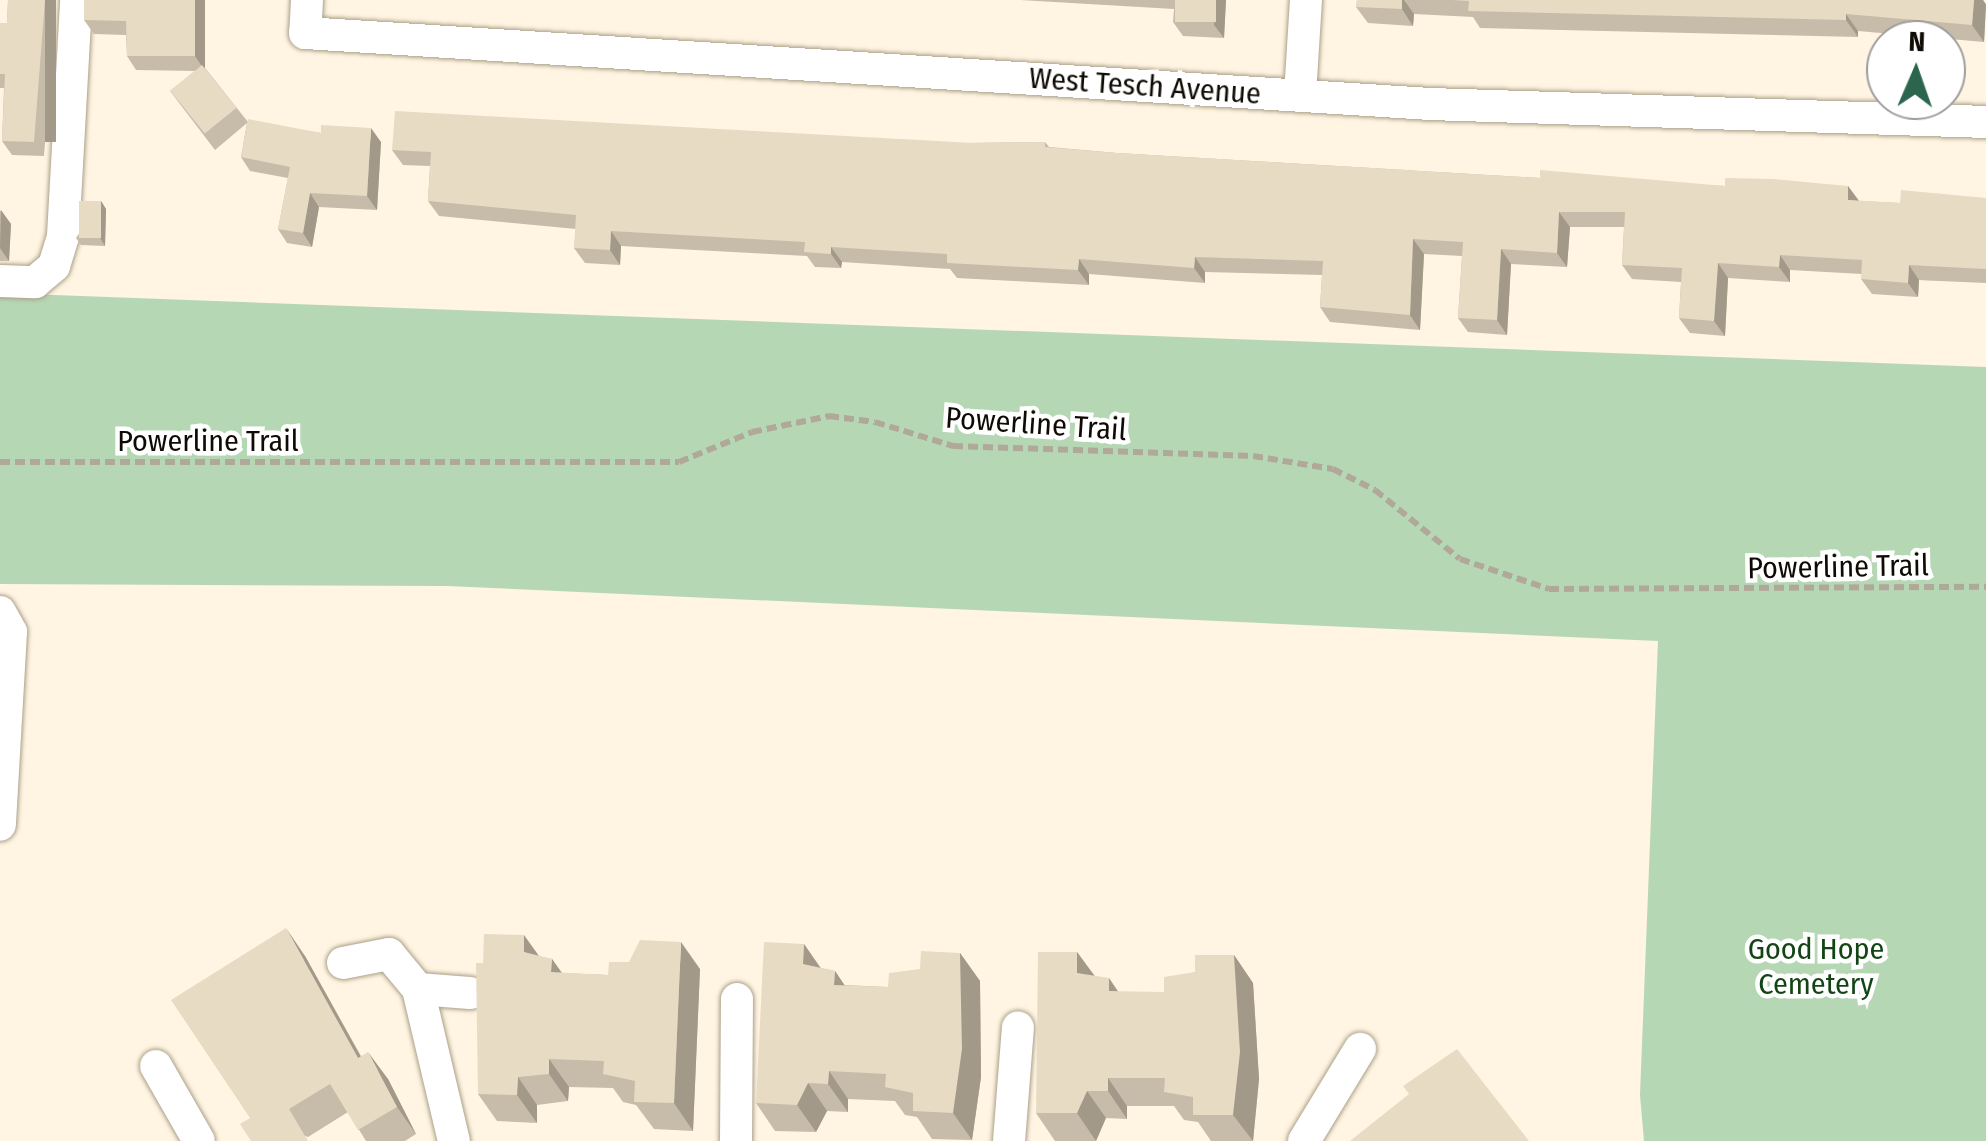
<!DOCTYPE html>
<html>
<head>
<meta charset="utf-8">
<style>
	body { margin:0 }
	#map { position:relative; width:1986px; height:1141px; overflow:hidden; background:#fff5e2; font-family:"Fira Sans Condensed",sans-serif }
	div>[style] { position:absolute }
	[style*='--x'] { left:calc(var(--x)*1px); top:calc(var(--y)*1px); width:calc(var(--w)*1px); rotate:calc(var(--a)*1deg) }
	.green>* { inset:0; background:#b6d7b4 }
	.path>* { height:6px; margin-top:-3px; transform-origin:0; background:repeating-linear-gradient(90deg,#b0a899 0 10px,transparent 0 15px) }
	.roads { filter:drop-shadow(0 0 2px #aba089) drop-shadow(0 0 2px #aba089) }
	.minor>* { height:32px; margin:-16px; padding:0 16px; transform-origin:16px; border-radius:16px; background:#fff }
	.wall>* { inset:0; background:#c7bca9 }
	.shaded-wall>* { inset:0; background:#a29989; transform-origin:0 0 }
	.building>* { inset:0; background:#e7dbc4; transform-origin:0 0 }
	span { translate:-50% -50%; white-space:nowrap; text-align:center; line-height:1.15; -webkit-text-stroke:9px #fff; paint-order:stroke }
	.street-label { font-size:30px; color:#0f0b04 }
	.park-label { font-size:30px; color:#134514 }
	.north { position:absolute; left:1866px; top:20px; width:100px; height:100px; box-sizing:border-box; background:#fff; border:2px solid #9f9d9b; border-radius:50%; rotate:2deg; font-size:28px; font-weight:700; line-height:40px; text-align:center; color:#0f0b04 }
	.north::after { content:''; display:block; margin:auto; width:35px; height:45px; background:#2c654d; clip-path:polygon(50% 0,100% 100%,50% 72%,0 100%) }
</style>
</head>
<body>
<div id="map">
	<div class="green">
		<div style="clip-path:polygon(0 293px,1986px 367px,1986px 1141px,1644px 1141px,1640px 1095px,1658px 641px,447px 586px,0 584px)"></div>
	</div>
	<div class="path">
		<div style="--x:0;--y:462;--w:679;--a:0"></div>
		<div style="--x:679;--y:462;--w:79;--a:-22.3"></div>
		<div style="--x:752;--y:432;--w:79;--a:-11.7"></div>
		<div style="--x:829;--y:416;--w:46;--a:7.4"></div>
		<div style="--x:875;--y:422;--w:82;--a:17.1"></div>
		<div style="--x:953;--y:446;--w:300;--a:1.9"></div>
		<div style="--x:1253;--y:456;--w:81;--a:9.2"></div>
		<div style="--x:1333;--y:469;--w:47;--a:26.6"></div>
		<div style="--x:1375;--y:490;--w:109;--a:39.1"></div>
		<div style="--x:1460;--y:559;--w:94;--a:18.6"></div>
		<div style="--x:1549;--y:589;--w:437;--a:-0.3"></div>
	</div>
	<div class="roads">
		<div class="minor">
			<div style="--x:307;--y:0;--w:33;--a:93"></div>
			<div style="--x:305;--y:33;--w:1127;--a:3.61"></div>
			<div style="--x:1430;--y:104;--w:556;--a:1.85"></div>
			<div style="--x:1300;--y:95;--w:95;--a:-86.4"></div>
			<div style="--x:0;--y:281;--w:35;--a:2"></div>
			<div style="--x:35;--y:282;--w:25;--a:-40"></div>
			<div style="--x:54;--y:266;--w:31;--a:-73"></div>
			<div style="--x:63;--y:236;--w:236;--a:-86.8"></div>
			<div style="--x:0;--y:612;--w:23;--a:61"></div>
			<div style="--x:11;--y:632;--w:193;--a:93.3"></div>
			<div style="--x:343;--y:963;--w:47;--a:-11.1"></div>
			<div style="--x:389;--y:954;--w:45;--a:50.4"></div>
			<div style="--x:418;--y:989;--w:156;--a:76.7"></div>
			<div style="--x:418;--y:989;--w:52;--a:4.4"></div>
			<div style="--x:156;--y:1066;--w:86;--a:60.2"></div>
			<div style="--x:736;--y:1141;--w:142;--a:-89.6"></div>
			<div style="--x:1009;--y:1141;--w:114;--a:-85.5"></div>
			<div style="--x:1304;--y:1141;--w:108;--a:-58.7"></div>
		</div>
	</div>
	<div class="wall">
		<div style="clip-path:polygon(8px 0,56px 0,44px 156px,12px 155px,2px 141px,4px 88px,0 88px,0 23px,7px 23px)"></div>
		<div style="clip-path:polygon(205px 0,205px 68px,248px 122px,381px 142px,377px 210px,319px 207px,312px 247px,287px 243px,278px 229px,288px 178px,250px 171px,241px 157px,247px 123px,215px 150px,170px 91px,195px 71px,136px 70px,127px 56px,126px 35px,94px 34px,84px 20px)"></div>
		<div style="clip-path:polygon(1020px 0,1226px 0,1224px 38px,1183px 36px,1173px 22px,1174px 9px)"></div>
		<div style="clip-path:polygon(1357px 0,1983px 0,1986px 4px,1984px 42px,1858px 31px,1858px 37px,1480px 28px,1473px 17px,1414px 14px,1413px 26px,1368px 23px,1356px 7px)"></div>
		<div style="clip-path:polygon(1045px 142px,1049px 147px,1117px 153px,1540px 178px,1725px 186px,1848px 186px,1859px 201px,1900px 203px,1986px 198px,1986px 283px,1919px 280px,1918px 297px,1872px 294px,1861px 279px,1862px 274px,1790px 270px,1790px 282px,1728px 278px,1725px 336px,1690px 333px,1679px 318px,1681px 282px,1632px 279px,1622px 265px,1624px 227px,1570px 227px,1567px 267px,1511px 264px,1507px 335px,1468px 332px,1458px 318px,1462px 256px,1424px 254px,1420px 330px,1330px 322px,1320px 307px,1322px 275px,1205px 272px,1205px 283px,1089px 274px,1089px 285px,957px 278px,950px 269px,842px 262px,841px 268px,815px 267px,807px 256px,621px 246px,620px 265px,585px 263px,574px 248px,576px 229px,439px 216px,428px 201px,430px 166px,403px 165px,392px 150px)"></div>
		<div style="clip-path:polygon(101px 201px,106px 209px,105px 246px,81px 245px,76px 238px)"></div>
		<div style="clip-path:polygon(0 210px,11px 224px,9px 261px,0 261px)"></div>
		<div style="clip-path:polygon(804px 944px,821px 968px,835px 971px,844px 985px,888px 987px,920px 969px,960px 953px,980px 981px,981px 1077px,972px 1140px,932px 1139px,917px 1117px,905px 1115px,895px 1101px,848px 1099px,848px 1112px,827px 1111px,816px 1132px,775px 1131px,756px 1103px)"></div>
		<div style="clip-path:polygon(1077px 952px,1094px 976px,1118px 992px,1164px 992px,1195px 972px,1234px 955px,1253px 983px,1259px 1079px,1253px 1141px,1211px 1141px,1198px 1122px,1184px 1120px,1174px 1106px,1127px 1106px,1127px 1119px,1106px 1118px,1096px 1141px,1055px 1141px,1036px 1113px)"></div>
		<div style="clip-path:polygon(305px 956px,361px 1056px,388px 1079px,416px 1134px,405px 1141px,366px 1141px,348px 1112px,308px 1137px,250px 1118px)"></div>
		<div style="clip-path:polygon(538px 956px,552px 959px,562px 973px,608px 975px,700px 969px,693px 1131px,654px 1129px,636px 1105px,623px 1102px,613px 1088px,569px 1087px,568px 1101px,537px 1105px,537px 1123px,497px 1121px,478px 1094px,483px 963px)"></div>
	</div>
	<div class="shaded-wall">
		<div style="left:45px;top:0;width:11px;height:142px"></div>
		<div style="clip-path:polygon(195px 0,205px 0,205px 71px,195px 56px)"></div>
		<div style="clip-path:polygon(1216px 0,1226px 0,1224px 38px,1214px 25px)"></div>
		<div style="clip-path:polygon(1402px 0,1404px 0,1414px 14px,1413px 26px,1402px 9px)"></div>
		<div style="clip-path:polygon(1974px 0,1983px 0,1986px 5px,1984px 42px,1972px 25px)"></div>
		<div style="clip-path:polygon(1846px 14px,1858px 31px,1858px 37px,1846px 20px)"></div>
		<div style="clip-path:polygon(371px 128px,381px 142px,377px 210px,367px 196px)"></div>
		<div style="clip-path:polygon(1848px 186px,1859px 201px,1848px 200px)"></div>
		<div style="clip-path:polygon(310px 193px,319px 207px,312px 247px,303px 233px)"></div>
		<div style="clip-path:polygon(101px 201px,106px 209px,105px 246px,100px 238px)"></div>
		<div style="clip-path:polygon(1px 210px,11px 224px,9px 261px,0 248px)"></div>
		<div style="clip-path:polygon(1559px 212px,1570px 227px,1567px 267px,1557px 253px)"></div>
		<div style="clip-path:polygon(611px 231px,621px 246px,620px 265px,610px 250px)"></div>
		<div style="clip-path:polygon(1413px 239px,1424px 254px,1420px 330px,1410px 315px)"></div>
		<div style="clip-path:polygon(831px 247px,842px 262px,841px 268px,831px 254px)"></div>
		<div style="clip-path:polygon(1501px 249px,1511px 264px,1507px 335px,1497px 320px)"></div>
		<div style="clip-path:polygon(1780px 255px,1790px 270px,1790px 282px,1779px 267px)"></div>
		<div style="clip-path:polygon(1195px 257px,1205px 272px,1205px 283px,1194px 268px)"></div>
		<div style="clip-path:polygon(1079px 259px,1089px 274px,1089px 285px,1078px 270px)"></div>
		<div style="clip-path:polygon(1718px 263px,1728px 278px,1725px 336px,1714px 321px)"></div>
		<div style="clip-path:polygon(1909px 265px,1919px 280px,1918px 297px,1908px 283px)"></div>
		<div style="clip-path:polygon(286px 928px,305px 956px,377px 1086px,358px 1058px)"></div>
		<div style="clip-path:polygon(524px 935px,544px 963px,524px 952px)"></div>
		<div style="clip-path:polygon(681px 942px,700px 969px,693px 1131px,674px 1103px)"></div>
		<div style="clip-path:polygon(804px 944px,823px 972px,803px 964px)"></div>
		<div style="clip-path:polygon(1077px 952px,1097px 979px,1077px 973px)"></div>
		<div style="clip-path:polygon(960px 953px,980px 981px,981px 1077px,972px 1140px,953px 1113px)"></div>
		<div style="clip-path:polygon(1234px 955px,1253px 983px,1259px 1079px,1253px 1141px,1233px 1115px)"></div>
		<div style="clip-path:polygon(552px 959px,571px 986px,551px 972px)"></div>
		<div style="clip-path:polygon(835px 971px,854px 999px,834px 985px)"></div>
		<div style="clip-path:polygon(1109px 978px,1128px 1006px,1109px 991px)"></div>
		<div style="clip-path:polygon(368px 1052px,388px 1079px,416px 1134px,397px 1107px)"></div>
		<div style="clip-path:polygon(549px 1059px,569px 1087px,568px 1101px,549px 1074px)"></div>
		<div style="clip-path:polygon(829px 1071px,848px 1099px,848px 1112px,828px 1084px)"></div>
		<div style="clip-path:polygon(518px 1077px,537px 1105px,537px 1123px,517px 1095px)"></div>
		<div style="clip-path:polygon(1108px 1078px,1127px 1106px,1127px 1119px,1108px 1091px)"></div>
		<div style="clip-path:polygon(808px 1083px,827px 1111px,816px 1132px,797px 1105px)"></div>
		<div style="clip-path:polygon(1087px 1091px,1106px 1118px,1096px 1141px,1077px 1113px)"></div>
	</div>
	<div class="building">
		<div style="clip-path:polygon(8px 0,45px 0,34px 142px,2px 141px,5px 74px,0 74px,0 23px,7px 23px)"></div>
		<div style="clip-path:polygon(84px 0,195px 0,195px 56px,127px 56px,126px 21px,84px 20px)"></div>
		<div style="left:1175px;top:0;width:41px;height:22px"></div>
		<div style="clip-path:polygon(1357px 0,1402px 0,1402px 9px,1356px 7px)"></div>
		<div style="clip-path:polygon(1452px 0,1974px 0,1972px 25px,1846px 14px,1846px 20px,1468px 11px,1469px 1px)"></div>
		<div style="left:202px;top:65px;width:55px;height:41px;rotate:51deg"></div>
		<div style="clip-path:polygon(395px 111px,973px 143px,1045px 142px,1045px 147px,1117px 153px,1540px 178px,1540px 170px,1725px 186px,1725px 178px,1773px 179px,1848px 186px,1848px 200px,1900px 203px,1901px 190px,1986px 198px,1986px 269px,1909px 265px,1908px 283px,1861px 279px,1862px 260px,1780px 255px,1779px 267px,1718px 263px,1714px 321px,1679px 318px,1682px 268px,1622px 265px,1625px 212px,1559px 212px,1557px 253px,1501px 249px,1497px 320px,1458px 318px,1463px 242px,1413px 239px,1410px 315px,1320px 307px,1323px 261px,1195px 257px,1194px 268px,1079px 259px,1078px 270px,947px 263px,947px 254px,831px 247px,831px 254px,804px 252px,805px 242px,611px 231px,610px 250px,574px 248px,576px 215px,428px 201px,431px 152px,392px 150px)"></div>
		<div style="clip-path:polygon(248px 119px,321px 133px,321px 125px,371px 128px,367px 196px,310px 193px,303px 233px,278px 229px,290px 167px,241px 157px)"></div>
		<div style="left:79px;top:201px;width:22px;height:37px"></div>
		<div style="clip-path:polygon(286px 928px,358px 1058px,368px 1052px,397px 1107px,358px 1130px,330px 1084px,289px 1109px,308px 1141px,251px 1141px,240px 1124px,250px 1118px,171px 1000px)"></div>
		<div style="clip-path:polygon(484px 934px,524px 935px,524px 952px,552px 959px,551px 972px,608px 975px,609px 962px,629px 962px,640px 940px,681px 942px,674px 1103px,634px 1102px,635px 1081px,603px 1074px,604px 1061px,549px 1059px,549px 1074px,518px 1077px,517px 1095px,478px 1094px,476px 963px,483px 963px)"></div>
		<div style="clip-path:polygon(764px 942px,804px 944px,803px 964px,835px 971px,834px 985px,888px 987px,889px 973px,920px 969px,921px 951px,960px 953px,962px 1049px,953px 1113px,913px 1111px,913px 1093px,885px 1087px,886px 1074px,829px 1071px,828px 1084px,808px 1083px,797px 1105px,756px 1103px)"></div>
		<div style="clip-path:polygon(1038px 952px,1077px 952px,1077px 973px,1109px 978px,1109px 991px,1164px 992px,1164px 977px,1195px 972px,1195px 955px,1234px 955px,1240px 1052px,1233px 1115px,1193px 1115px,1193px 1097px,1164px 1092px,1165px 1078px,1108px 1078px,1108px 1091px,1087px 1091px,1077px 1113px,1036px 1113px)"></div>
		<div style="clip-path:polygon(1457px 1049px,1529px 1141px,1350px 1141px,1409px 1094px,1403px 1086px)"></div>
	</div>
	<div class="street-label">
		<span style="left:1145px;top:86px;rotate:4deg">West Tesch Avenue</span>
		<span style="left:1036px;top:424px;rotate:4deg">Powerline Trail</span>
		<span style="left:208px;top:441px">Powerline Trail</span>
		<span style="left:1838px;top:567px;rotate:-1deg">Powerline Trail</span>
	</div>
	<div class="park-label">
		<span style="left:1816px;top:966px">Good Hope<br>Cemetery</span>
	</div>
	<div class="north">N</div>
</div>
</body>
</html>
